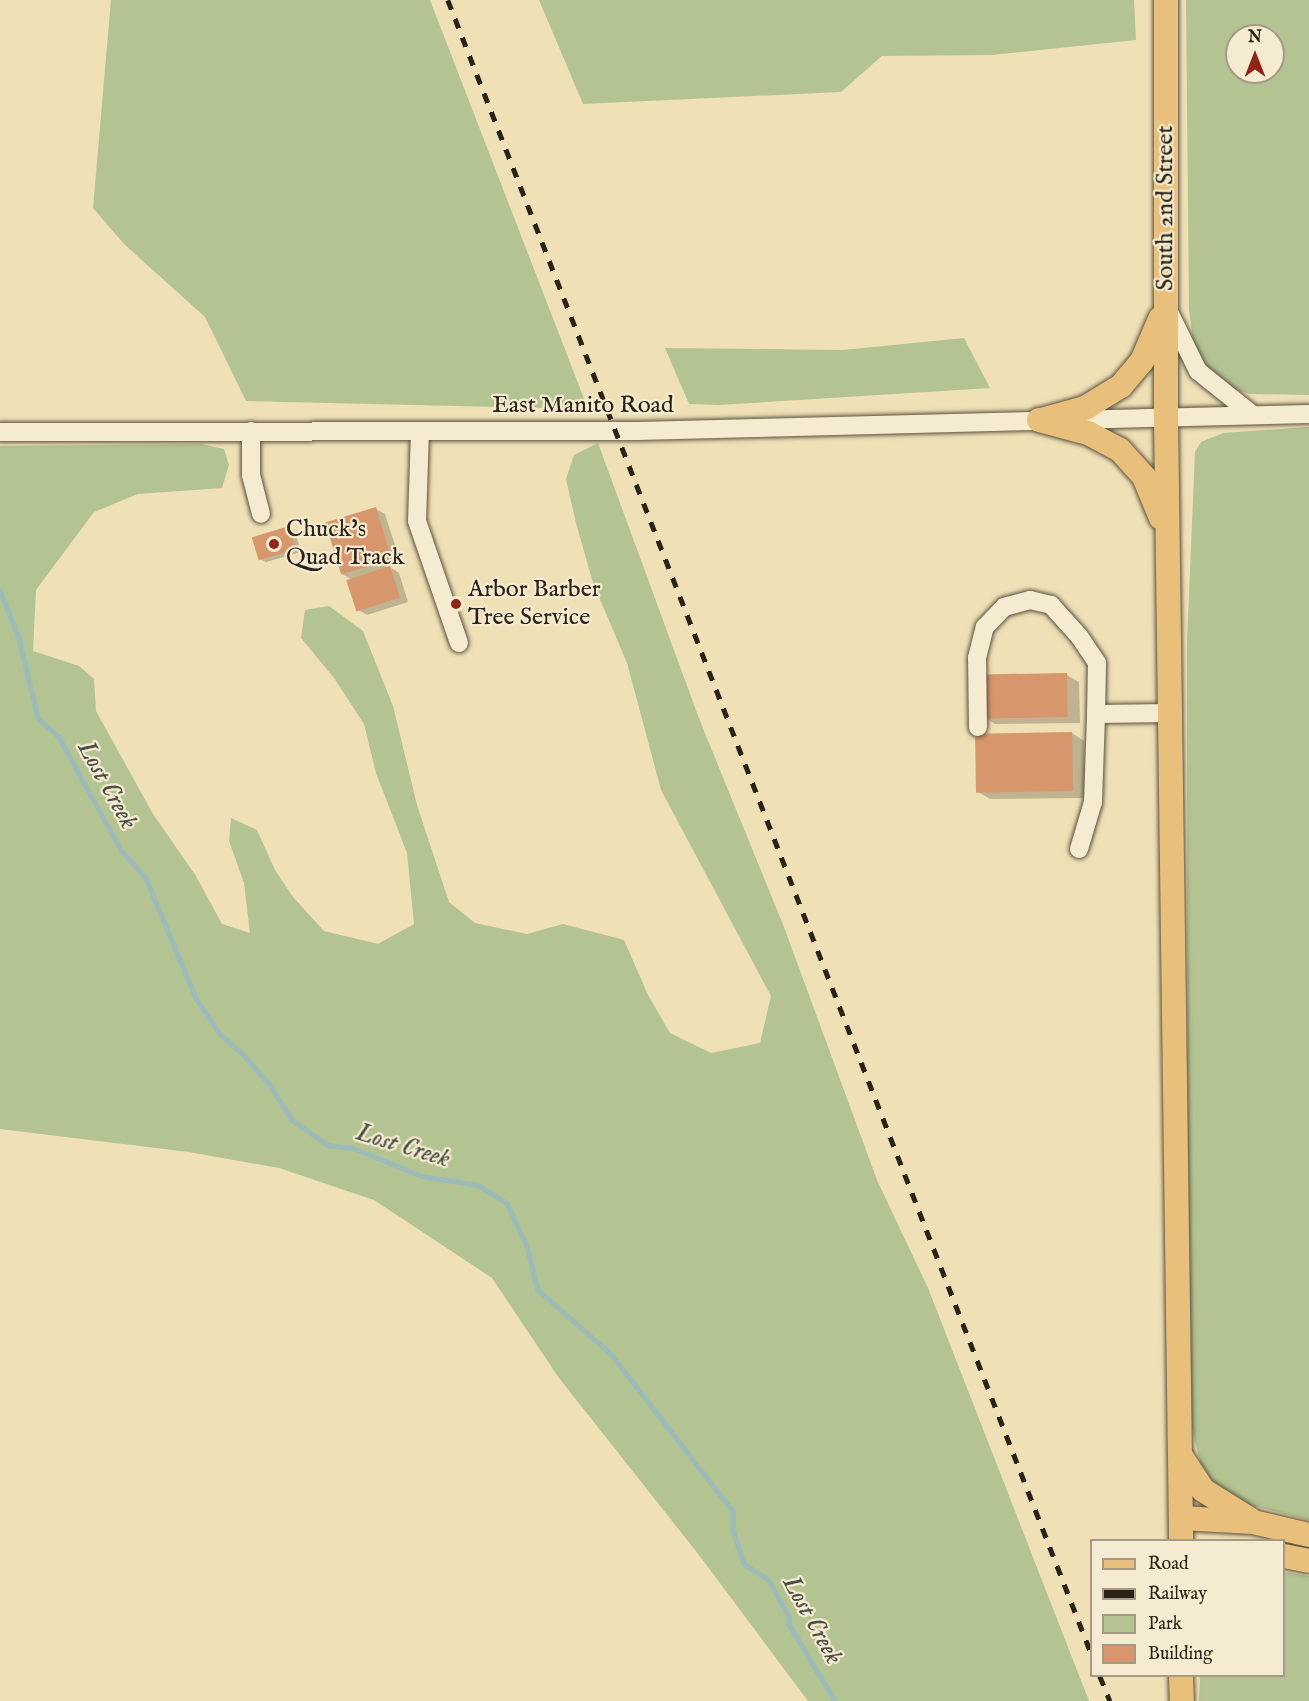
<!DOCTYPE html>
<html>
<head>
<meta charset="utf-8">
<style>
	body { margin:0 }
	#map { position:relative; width:1309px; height:1701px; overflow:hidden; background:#efe0b6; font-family:"IM FELL English",serif }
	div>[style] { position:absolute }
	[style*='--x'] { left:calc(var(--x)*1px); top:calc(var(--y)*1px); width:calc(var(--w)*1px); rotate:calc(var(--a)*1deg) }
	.green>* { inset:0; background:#b4c392 }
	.shadow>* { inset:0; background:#0003 }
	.stream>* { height:4.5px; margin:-2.25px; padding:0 2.25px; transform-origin:2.25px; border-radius:2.25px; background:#9dbbb8 }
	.building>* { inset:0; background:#d7966b; transform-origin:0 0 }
	.roads { filter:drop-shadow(0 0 2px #5b513f) drop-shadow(0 0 2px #5b513f) }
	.minor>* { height:18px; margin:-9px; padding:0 9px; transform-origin:9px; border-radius:9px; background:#f5ebd0 }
	.major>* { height:24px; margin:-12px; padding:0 12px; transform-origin:12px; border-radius:12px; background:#e8c07b }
	.rail>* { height:4.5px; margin-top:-2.25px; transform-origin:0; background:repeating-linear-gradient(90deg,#2a2117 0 10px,transparent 0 20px) }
	.dots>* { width:16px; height:16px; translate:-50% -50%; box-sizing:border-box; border:3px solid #f5ebd0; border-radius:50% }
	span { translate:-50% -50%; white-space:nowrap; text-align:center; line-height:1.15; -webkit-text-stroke:4.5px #f5ebd0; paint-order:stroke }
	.street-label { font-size:24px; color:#2a2117 }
	.poi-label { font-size:24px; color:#2a2117 }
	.left { translate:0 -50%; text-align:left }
	.water-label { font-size:26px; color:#4c4f47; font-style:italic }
	.legend { position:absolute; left:1090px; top:1539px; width:195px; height:138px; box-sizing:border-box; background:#f5ebd0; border:2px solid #a49a86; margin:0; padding:8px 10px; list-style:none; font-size:18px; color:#2a2117 }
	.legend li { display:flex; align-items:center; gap:12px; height:30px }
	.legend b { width:30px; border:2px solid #a49a86 }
	.north { position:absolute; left:1225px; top:24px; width:60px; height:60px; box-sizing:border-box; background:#f5ebd0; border:2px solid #a49a86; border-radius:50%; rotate:0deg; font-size:16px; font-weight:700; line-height:24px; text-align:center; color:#2a2117 }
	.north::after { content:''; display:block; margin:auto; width:21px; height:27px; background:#8f2418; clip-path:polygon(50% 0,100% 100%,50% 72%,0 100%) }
</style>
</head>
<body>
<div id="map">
	<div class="green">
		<div style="clip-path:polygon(111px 0,430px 0,588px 409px,246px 401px,205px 317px,125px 245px,93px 208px)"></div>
		<div style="clip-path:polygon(539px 0,1134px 0,1136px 40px,992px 55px,882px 56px,841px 92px,583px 104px)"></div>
		<div style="clip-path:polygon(evenodd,1186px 0,1309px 0,1309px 395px,1249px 394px,1234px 389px,1199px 359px,1194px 348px,1189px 310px,1186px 0,1237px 36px,1273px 36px,1273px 72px,1237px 72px,1237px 36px)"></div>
		<div style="clip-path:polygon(964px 338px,990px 388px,719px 405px,689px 404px,665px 348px,843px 350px)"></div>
		<div style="clip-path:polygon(1309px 427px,1309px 1520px,1250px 1505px,1217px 1488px,1200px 1462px,1192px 1428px,1188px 1364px,1187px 642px,1195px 452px,1201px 442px,1223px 433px)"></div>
		<div style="clip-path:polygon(598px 443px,700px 721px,784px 927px,877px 1180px,928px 1288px,1089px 1701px,808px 1701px,699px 1555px,559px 1378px,492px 1278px,374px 1200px,279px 1168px,189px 1152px,0 1129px,0 446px,201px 444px,224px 449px,229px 465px,222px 488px,138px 494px,94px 512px,36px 590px,33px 651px,79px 666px,94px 679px,96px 711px,153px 814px,196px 876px,222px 924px,250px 933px,244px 883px,229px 841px,231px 818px,257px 830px,275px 870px,293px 897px,324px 931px,378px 944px,414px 924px,407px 853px,376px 773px,364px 724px,334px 678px,301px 638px,305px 610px,329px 606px,363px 631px,393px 706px,417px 805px,449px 902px,475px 923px,527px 934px,563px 924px,624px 940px,648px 995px,670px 1033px,711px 1053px,760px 1043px,771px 996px,661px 790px,627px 663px,593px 583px,576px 523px,566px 479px,574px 455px)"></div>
		<div style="clip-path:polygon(1284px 1572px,1309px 1576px,1309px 1701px,1199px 1701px,1200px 1676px,1284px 1676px)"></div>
	</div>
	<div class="shadow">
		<div style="clip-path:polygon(376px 509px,385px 514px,401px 564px,390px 567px,399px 573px,408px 602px,367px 615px,357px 609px,351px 579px,342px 574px)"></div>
		<div style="clip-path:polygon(289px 527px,295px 531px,301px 552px,266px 562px,260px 559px)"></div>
		<div style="clip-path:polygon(1067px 675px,1079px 682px,1080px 723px,995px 724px,983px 717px,982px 676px)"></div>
		<div style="clip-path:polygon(1072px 733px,1084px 741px,1085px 798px,990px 799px,978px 792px)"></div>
	</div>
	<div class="stream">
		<div style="--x:0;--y:590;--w:52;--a:68.4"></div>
		<div style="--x:19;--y:638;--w:82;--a:76.6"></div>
		<div style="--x:38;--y:718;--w:28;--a:42"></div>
		<div style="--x:59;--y:737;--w:129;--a:61.2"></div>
		<div style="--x:121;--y:850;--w:38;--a:48"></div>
		<div style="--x:146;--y:878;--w:130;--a:67.4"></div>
		<div style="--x:196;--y:998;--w:43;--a:56.3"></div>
		<div style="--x:220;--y:1034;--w:30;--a:41"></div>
		<div style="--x:243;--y:1054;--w:41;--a:48.9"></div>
		<div style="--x:270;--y:1085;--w:41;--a:57.8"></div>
		<div style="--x:292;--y:1120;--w:44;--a:34.8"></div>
		<div style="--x:328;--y:1145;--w:25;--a:7"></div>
		<div style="--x:353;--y:1148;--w:74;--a:22.1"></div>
		<div style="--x:422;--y:1176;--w:57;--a:9.1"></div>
		<div style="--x:478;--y:1185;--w:34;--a:32"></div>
		<div style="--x:507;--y:1203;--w:47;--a:65.1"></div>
		<div style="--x:527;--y:1246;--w:45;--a:76"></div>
		<div style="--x:538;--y:1290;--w:97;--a:41.2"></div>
		<div style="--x:611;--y:1354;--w:199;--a:52.2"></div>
		<div style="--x:733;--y:1511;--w:19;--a:90"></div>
		<div style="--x:733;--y:1530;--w:36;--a:72"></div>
		<div style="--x:744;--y:1564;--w:28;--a:32"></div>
		<div style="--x:768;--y:1579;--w:43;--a:60.4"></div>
		<div style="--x:789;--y:1616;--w:8;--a:90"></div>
		<div style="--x:789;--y:1624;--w:90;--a:59.1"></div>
	</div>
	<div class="building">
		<div style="left:376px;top:507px;width:54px;height:53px;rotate:73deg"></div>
		<div style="left:289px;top:526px;width:24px;height:39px;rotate:73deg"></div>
		<div style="left:390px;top:566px;width:33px;height:46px;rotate:72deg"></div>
		<div style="left:1067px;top:673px;width:44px;height:86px;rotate:89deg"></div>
		<div style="left:1072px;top:732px;width:59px;height:97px;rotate:89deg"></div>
	</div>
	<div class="roads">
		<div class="minor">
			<div style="--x:1168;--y:310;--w:68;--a:63.8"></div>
			<div style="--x:1198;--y:371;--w:70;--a:38.7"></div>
			<div style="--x:251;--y:431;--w:44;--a:90"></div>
			<div style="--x:251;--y:475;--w:40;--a:75.6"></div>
			<div style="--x:420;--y:431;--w:90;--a:91.9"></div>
			<div style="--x:417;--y:521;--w:129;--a:71"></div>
			<div style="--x:0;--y:432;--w:638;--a:-0.09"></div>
			<div style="--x:638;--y:431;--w:671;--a:-1.45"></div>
			<div style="--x:978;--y:727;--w:69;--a:-90.8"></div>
			<div style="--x:977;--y:658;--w:32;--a:-76"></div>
			<div style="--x:985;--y:627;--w:28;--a:-46"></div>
			<div style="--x:1004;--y:607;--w:27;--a:-15"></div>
			<div style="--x:1030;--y:600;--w:22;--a:13"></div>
			<div style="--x:1051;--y:605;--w:42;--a:47.9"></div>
			<div style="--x:1079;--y:636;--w:32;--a:56"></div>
			<div style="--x:1097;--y:663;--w:51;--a:91.1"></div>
			<div style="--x:1096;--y:714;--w:75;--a:-0.8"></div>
			<div style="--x:1079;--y:849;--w:49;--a:-73.4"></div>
			<div style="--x:1093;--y:802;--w:88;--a:-88"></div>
		</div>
		<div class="major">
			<div style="--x:1166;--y:0;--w:417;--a:90"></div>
			<div style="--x:1166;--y:417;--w:1123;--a:89.23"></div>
			<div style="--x:1039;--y:420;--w:51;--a:14.9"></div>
			<div style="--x:1088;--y:433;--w:36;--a:28"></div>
			<div style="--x:1120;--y:450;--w:36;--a:48"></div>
			<div style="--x:1144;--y:477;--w:44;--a:67.5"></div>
			<div style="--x:1041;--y:420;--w:46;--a:-15.3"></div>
			<div style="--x:1085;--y:408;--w:42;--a:-31.4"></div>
			<div style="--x:1121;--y:386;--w:33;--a:-50"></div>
			<div style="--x:1142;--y:361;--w:46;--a:-66.8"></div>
			<div style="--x:1181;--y:1456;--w:40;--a:57.1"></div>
			<div style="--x:1203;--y:1490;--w:57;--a:32"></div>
			<div style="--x:1181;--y:1518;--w:72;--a:3.2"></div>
			<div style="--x:1253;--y:1522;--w:57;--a:13.1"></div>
			<div style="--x:1284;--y:1556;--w:25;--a:11"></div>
			<div style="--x:1181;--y:1676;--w:25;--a:88"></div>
		</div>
	</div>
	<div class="rail">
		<div style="--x:448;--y:0;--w:1776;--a:68.74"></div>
		<div style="--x:1100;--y:1676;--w:27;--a:68"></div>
	</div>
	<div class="dots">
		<div style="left:274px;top:544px;background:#8f2418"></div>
		<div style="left:456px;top:604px;background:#8f2418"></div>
	</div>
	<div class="street-label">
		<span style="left:1166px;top:208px;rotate:-90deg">South 2nd Street</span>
		<span style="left:583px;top:406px">East Manito Road</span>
	</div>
	<div class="poi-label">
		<span class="left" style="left:286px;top:544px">Chuck's<br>Quad Track</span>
		<span class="left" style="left:468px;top:604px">Arbor Barber<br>Tree Service</span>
	</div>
	<div class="water-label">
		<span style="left:107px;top:785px;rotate:61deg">Lost Creek</span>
		<span style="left:403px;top:1146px;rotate:17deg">Lost Creek</span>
		<span style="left:812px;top:1620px;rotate:61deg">Lost Creek</span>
	</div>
	<ul class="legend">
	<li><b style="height:8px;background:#e8c07b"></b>Road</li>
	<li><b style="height:8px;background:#2a2117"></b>Railway</li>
	<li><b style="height:16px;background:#b4c392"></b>Park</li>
	<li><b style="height:16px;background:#d7966b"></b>Building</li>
	</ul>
	<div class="north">N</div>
</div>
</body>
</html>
